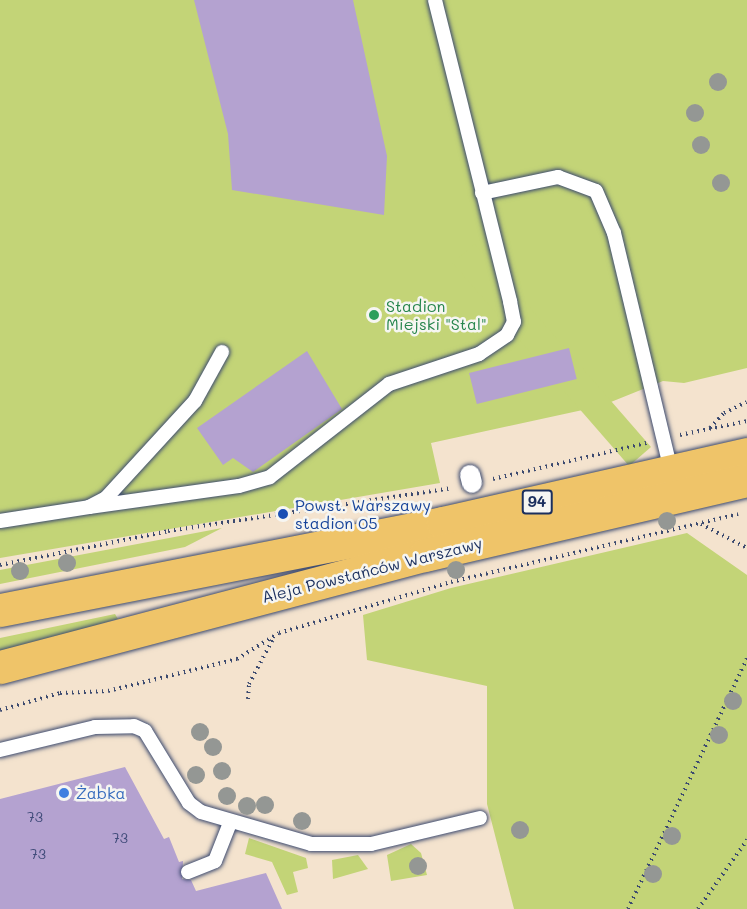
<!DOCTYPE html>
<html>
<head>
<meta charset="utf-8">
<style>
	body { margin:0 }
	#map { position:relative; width:747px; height:909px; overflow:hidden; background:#f4e3ce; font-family:Mali,sans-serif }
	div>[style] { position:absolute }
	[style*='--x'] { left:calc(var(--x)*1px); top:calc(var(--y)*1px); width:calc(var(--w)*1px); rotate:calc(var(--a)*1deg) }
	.green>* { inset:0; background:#c3d477; transform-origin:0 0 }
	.building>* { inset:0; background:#b4a2d0; transform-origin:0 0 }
	.path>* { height:4px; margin-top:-2px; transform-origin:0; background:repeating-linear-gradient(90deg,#3c4a6f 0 1.5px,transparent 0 6px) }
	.roads { filter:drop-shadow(0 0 2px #3c4a6f) drop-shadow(0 0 2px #3c4a6f) }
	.service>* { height:14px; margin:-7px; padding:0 7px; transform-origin:7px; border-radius:7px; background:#fff }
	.pedestrian>* { height:20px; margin:-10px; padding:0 10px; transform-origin:10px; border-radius:10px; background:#fff }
	.primary>* { height:33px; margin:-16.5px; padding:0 16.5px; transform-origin:16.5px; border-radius:16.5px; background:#efc469 }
	.trees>* { width:18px; height:18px; margin:-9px; border-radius:50%; background:#949794 }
	.dots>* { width:16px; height:16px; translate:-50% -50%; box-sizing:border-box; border:3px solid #f6f6f2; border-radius:50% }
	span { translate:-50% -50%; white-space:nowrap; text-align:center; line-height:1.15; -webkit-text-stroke:5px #f6f6f2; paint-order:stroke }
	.number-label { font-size:14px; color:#414c7a }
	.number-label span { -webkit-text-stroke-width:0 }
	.shield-label span { padding:2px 4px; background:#f6f6f2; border:2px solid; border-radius:4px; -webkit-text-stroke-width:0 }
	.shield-label { font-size:15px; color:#1b2f5e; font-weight:700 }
	.leisure-label { font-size:16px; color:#27864d }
	.left { translate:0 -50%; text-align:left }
	.transit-label { font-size:16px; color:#164399 }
	.street-label { font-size:16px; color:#1b2f5e }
	.shop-label { font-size:16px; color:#366cbe }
</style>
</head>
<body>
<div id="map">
	<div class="green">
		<div style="clip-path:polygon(0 0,747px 0,747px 368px,684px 383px,663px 381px,601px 406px,431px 443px,440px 483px,0 558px)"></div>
		<div style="left:651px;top:447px;width:29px;height:269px;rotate:139deg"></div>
		<div style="clip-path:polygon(222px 528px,185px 547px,0 584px,0 570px)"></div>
		<div style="clip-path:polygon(687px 533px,747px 575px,747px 909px,514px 909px,487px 804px,487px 686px,367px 660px,363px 615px,451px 588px)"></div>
		<div style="clip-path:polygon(115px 614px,118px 619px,0 653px,0 638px)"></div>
		<div style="clip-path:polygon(249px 838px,306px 858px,308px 868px,293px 872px,298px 892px,287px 895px,272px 862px,245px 854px)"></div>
		<div style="clip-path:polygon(411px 844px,421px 853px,427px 875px,391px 881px,387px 855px)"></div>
		<div style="clip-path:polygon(358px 855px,368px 869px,333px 879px,332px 860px)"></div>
	</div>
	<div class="building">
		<div style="clip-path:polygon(194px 0,353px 0,387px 156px,384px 215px,232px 190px,228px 134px)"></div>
		<div style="left:569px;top:348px;width:32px;height:103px;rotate:76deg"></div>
		<div style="clip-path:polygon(307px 351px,342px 409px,253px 472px,233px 458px,223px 465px,197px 428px)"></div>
		<div style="clip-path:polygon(125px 767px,164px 839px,169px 837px,179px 862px,183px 861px,182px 879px,191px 880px,196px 891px,266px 873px,282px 909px,0 909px,0 799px)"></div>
	</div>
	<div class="path">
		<div style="--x:710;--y:428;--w:21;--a:-47"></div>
		<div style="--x:724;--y:413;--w:25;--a:-26"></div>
		<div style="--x:680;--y:435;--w:68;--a:-11.8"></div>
		<div style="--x:493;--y:479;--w:158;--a:-13.2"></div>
		<div style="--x:701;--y:524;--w:52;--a:27.6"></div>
		<div style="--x:0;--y:565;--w:171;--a:-11.4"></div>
		<div style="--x:168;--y:531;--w:286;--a:-8.6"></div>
		<div style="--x:248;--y:699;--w:15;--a:-86"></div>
		<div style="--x:249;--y:684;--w:53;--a:-62"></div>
		<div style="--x:0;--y:710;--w:62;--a:-15.8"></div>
		<div style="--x:60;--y:693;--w:48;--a:-2.4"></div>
		<div style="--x:108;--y:691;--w:133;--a:-13.9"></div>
		<div style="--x:237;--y:659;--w:49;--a:-31.8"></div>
		<div style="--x:279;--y:633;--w:179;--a:-16.5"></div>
		<div style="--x:451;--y:582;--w:295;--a:-13.3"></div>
		<div style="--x:628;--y:909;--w:278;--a:-64.6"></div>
		<div style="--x:698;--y:909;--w:85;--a:-54.6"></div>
	</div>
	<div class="roads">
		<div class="service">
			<div style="--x:482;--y:193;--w:78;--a:-11.9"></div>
			<div style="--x:558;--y:177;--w:40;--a:20.2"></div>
			<div style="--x:596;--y:191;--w:46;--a:66.8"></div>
			<div style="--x:614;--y:233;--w:245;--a:76.5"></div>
			<div style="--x:89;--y:507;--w:151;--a:-8"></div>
			<div style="--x:239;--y:486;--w:32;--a:-16"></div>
			<div style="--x:270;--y:477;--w:151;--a:-38"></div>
			<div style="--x:389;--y:384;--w:95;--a:-18.4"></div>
			<div style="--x:479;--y:354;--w:34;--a:-34"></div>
			<div style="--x:507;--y:335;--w:15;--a:-62"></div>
			<div style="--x:514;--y:322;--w:21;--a:-101"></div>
			<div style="--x:510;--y:301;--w:310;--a:-104"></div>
			<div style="--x:0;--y:521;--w:90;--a:-8.9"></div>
			<div style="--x:89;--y:507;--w:19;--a:-28"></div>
			<div style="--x:106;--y:498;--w:132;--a:-47.5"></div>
			<div style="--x:195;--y:401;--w:56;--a:-61.1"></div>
			<div style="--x:0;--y:750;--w:98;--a:-13.6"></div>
			<div style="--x:95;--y:727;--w:39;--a:-1"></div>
			<div style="--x:134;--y:726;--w:12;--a:24"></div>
			<div style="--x:145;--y:731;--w:84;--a:58.6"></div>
			<div style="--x:189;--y:803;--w:15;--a:37"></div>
			<div style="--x:201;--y:812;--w:115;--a:16.2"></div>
			<div style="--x:311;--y:844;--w:60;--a:0"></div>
			<div style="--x:371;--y:844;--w:112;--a:-13.4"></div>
			<div style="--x:188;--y:872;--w:29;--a:-22"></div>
			<div style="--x:215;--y:861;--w:41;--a:-68.5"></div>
		</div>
		<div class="pedestrian">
			<div style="--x:470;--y:475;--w:8;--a:76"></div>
		</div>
		<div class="primary">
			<div style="--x:0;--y:610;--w:451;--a:-11.1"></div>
			<div style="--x:443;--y:523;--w:312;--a:-12.8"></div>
			<div style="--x:0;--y:667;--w:440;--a:-14.8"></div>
			<div style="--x:425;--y:555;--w:331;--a:-13.1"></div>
		</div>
	</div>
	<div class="trees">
		<div style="left:718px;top:82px"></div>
		<div style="left:695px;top:113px"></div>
		<div style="left:701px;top:145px"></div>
		<div style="left:721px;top:183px"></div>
		<div style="left:667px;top:521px"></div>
		<div style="left:67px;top:563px"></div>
		<div style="left:456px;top:570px"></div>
		<div style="left:20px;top:571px"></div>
		<div style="left:733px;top:701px"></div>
		<div style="left:200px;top:732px"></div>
		<div style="left:719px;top:735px"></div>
		<div style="left:213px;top:747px"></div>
		<div style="left:222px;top:771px"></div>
		<div style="left:196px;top:775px"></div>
		<div style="left:227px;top:796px"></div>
		<div style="left:265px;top:805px"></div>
		<div style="left:247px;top:806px"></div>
		<div style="left:302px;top:821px"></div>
		<div style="left:520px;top:830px"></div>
		<div style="left:672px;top:836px"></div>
		<div style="left:418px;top:866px"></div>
		<div style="left:653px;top:874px"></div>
	</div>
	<div class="dots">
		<div style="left:374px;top:315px;background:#2e9e5b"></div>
		<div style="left:283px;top:514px;background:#1a4fb4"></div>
		<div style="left:64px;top:793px;background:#3f7fe0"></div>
	</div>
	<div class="number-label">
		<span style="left:35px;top:817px">73</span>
		<span style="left:120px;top:838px">73</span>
		<span style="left:38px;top:854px">73</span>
	</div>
	<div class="shield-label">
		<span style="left:537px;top:502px">94</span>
	</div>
	<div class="leisure-label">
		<span class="left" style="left:386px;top:315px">Stadion<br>Miejski "Stal"</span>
	</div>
	<div class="transit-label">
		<span class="left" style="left:295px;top:514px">Powst. Warszawy<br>stadion 05</span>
	</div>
	<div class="street-label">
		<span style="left:372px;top:570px;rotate:-14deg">Aleja Powstańców Warszawy</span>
	</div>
	<div class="shop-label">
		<span class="left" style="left:76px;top:793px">Żabka</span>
	</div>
</div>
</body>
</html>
